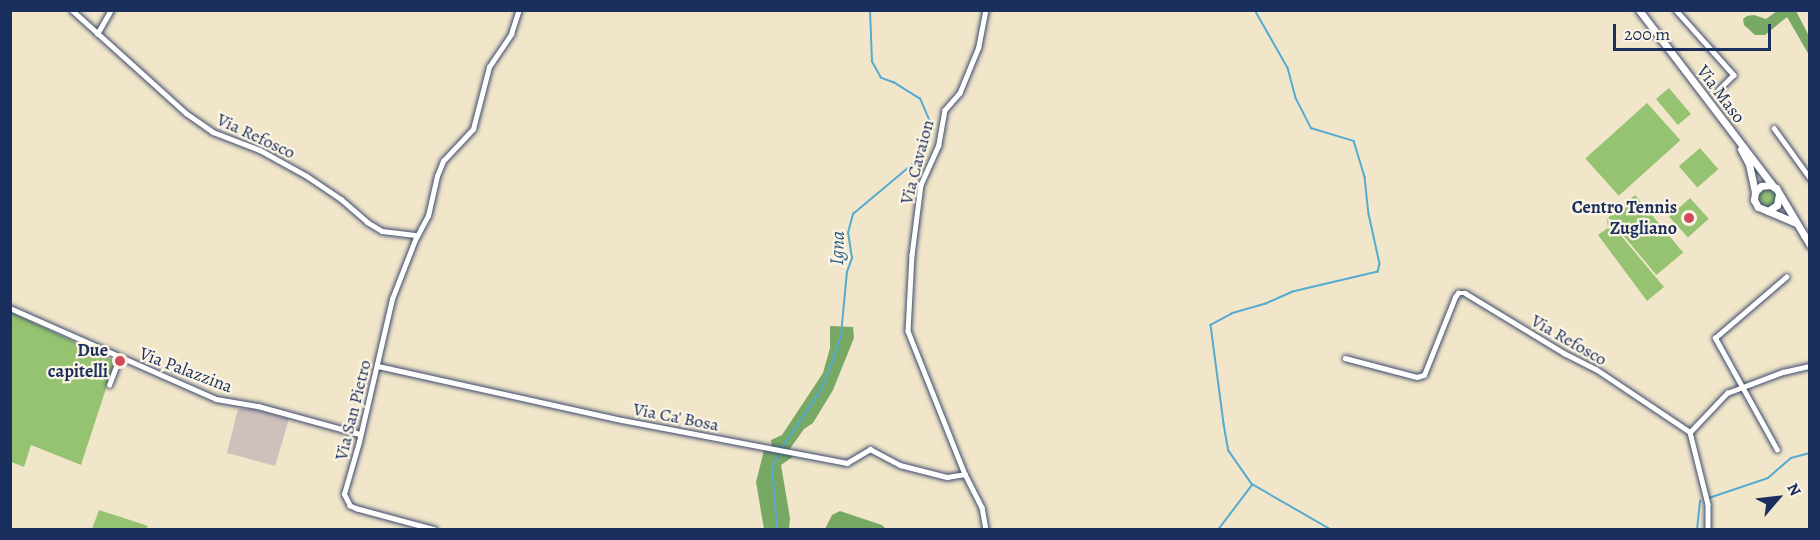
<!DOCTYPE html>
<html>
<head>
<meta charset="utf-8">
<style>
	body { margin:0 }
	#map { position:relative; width:1820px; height:540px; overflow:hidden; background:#f2e6ca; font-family:Alegreya,serif }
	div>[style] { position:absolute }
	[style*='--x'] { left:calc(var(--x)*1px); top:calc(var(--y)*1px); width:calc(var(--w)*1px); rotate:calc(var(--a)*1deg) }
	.industrial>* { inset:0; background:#d0c0bc }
	.green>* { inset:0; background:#96c372; transform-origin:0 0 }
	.round { border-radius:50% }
	.forest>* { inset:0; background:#78a964 }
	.stream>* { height:1.5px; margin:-0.75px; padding:0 0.75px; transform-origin:0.75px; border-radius:0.75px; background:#55abd1 }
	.roads { filter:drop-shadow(0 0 2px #3b4a6e) drop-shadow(0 0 2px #3b4a6e) }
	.street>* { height:4.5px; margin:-2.25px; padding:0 2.25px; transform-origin:2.25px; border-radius:2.25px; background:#fff }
	.secondary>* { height:7px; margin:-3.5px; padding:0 3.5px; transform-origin:3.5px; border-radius:3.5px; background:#fff }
	.dots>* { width:16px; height:16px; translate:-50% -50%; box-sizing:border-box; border:3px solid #fcf5e5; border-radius:50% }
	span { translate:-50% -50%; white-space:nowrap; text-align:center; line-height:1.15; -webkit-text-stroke:4.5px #fcf5e5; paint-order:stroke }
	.street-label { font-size:18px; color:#1b2f5e }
	.poi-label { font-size:18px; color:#1b2f5e; font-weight:700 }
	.right { translate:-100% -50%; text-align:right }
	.water-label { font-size:20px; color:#2f5a86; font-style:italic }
	.frame { position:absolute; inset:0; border:12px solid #1b2f5e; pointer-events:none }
	.north { position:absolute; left:1748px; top:468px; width:60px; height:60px; -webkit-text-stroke:4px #fcf5e5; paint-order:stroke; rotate:62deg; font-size:16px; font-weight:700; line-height:24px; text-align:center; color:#1b2f5e }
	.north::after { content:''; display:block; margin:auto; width:21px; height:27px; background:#1b2f5e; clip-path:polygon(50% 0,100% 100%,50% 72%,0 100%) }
	.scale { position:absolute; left:1613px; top:24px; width:158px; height:27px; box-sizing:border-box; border:3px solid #1b2f5e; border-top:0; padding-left:8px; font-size:18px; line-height:21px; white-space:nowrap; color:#1b2f5e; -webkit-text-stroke:4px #fcf5e5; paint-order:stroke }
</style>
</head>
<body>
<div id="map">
	<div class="industrial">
		<div style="clip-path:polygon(238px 409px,253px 409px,289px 419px,275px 466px,227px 453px)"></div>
	</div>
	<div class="green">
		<div style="left:1669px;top:88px;width:34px;height:17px;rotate:50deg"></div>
		<div style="left:1647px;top:103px;width:50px;height:83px;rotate:48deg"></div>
		<div style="left:1700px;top:148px;width:28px;height:28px;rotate:49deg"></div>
		<div class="round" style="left:1758px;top:189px;width:18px;height:18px"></div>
		<div style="left:1635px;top:195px;width:75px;height:35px;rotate:50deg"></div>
		<div style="left:1690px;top:198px;width:28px;height:28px;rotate:48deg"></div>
		<div style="clip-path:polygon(1607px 219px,1664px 287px,1647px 301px,1598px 235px,1608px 228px)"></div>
		<div style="clip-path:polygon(11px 312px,115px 361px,81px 465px,31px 445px,24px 467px,11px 462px)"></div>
		<div style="clip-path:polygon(99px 510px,133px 521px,148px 526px,146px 529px,92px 529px)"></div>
	</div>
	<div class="forest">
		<div style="clip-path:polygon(1777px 11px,1796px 11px,1809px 36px,1809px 55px,1787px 17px,1765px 35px,1755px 35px,1744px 25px,1743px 19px,1747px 16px,1754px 15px,1766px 19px)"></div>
		<div style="clip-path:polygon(830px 326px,853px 327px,854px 338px,833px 390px,813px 423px,804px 429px,789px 450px,772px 447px,771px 440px,782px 435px,823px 373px,830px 348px)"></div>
		<div style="clip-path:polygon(764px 450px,794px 456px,781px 465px,790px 518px,789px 529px,764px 529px,756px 482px)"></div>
		<div style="clip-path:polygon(840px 511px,882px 525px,886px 529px,825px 529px,832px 515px)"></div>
	</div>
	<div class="stream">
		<div style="--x:1255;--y:10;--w:67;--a:60.4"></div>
		<div style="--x:1288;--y:68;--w:31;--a:75"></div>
		<div style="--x:1296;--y:98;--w:34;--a:63"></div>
		<div style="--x:1311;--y:128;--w:45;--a:16.8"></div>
		<div style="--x:1354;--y:141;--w:38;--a:73"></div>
		<div style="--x:1365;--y:177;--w:37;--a:84"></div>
		<div style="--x:1369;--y:214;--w:51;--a:77.6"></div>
		<div style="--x:1380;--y:264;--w:8;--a:104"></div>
		<div style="--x:1378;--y:272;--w:87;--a:166.8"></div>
		<div style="--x:1293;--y:292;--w:30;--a:156"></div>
		<div style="--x:1266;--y:304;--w:35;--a:164"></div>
		<div style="--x:1232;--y:314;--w:24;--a:152"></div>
		<div style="--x:1211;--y:325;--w:100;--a:82.5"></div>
		<div style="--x:1224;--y:424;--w:27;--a:80"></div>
		<div style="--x:1229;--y:451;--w:40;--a:55.1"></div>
		<div style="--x:1252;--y:484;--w:92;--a:29.9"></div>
		<div style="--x:782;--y:448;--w:70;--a:-56.1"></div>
		<div style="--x:821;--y:390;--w:35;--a:-68"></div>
		<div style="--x:834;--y:357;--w:23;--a:-72"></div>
		<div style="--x:841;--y:335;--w:63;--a:-84.6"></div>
		<div style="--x:847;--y:272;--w:15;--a:-70"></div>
		<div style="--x:852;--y:258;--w:25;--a:-99"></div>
		<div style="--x:848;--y:233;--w:20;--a:-75"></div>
		<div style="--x:853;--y:214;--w:80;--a:-39.9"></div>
		<div style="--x:914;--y:163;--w:24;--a:-55"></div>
		<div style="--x:928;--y:143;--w:15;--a:-70"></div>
		<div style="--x:933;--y:129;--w:33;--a:-113"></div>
		<div style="--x:920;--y:99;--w:31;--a:-148"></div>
		<div style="--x:894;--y:83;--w:14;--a:-159"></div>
		<div style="--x:881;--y:78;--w:18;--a:-119"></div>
		<div style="--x:872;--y:62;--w:52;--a:-92.2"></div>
		<div style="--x:1709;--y:498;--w:62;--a:-18.7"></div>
		<div style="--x:1768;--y:478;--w:30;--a:-41"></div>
		<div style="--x:1791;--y:458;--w:20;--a:-15"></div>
		<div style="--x:777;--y:530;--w:61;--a:-94.7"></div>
		<div style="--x:772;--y:469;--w:19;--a:-65"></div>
		<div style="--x:1218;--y:530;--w:56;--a:-52.9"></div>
		<div style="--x:1697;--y:530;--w:29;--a:-84"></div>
	</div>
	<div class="roads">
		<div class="street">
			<div style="--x:72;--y:10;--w:154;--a:42.1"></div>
			<div style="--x:186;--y:113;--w:33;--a:35"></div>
			<div style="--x:213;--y:132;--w:50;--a:21"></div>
			<div style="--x:260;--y:150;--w:54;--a:29"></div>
			<div style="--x:307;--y:176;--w:41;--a:34.1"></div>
			<div style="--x:341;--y:199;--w:35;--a:41"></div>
			<div style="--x:367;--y:222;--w:17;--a:31"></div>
			<div style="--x:382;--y:231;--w:35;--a:7"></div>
			<div style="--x:986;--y:10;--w:38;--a:101"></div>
			<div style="--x:979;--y:47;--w:50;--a:112.4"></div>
			<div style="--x:960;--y:93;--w:23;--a:131"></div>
			<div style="--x:945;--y:110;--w:36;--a:100"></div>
			<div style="--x:939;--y:145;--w:44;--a:114.2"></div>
			<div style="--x:921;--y:185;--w:71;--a:97.3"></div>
			<div style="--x:912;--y:255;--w:76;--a:93"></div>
			<div style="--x:908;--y:331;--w:154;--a:68.3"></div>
			<div style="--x:965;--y:474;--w:37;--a:63"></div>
			<div style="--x:982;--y:507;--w:23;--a:80"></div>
			<div style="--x:1676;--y:10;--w:87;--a:48.3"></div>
			<div style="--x:1734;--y:75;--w:21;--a:135"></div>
			<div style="--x:97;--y:34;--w:28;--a:-60"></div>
			<div style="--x:1774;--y:128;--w:62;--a:54.2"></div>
			<div style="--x:10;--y:308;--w:225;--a:23.8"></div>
			<div style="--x:216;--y:399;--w:43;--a:9.5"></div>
			<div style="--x:258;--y:406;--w:106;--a:15.4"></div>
			<div style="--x:1345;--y:358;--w:74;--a:14.8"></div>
			<div style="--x:1417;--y:377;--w:7;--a:-16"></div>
			<div style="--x:1424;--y:375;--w:84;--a:-68.3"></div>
			<div style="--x:1455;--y:297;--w:5;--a:-53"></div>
			<div style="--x:1458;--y:293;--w:7;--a:0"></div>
			<div style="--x:1465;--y:293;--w:116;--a:31.2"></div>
			<div style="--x:1564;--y:353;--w:36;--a:27"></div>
			<div style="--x:1596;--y:369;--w:113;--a:33.8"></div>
			<div style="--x:378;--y:366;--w:250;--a:12.5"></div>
			<div style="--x:622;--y:420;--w:229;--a:10.8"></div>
			<div style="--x:847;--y:463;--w:27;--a:-31"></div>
			<div style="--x:870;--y:449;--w:34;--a:28"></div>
			<div style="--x:900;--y:465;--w:49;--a:14.3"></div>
			<div style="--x:947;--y:477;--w:18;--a:-9"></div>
			<div style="--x:109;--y:385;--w:28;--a:-69"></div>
			<div style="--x:1690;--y:432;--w:54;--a:-46.5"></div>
			<div style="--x:1727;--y:393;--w:60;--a:-20.6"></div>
			<div style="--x:1783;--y:372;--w:28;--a:-13"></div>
			<div style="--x:1690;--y:432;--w:74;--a:76"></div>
			<div style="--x:1708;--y:504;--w:26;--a:90"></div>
			<div style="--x:1777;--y:450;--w:128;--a:-119"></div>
			<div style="--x:1715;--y:338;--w:94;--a:-40.7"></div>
			<div style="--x:435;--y:530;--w:81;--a:-164.9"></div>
			<div style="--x:357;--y:509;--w:8;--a:-157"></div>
			<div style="--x:350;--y:506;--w:13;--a:-117"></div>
			<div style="--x:344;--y:494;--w:54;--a:-73.9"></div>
			<div style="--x:359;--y:442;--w:147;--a:-77"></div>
			<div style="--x:392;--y:299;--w:63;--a:-68.7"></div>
			<div style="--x:415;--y:240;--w:27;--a:-62"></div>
			<div style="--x:428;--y:216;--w:41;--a:-77.3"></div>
			<div style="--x:437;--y:176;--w:16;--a:-68"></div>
			<div style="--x:443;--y:161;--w:44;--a:-46.8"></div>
			<div style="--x:473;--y:129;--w:64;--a:-75.5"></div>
			<div style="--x:489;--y:67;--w:40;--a:-56"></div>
			<div style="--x:511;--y:34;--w:25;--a:-72"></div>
		</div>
		<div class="secondary">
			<div style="--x:1639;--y:10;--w:223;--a:52.7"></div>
			<div style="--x:1741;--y:149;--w:17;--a:62"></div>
			<div style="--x:1749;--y:164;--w:29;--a:78"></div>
			<div style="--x:1779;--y:194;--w:11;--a:100"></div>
			<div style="--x:1777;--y:205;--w:11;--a:146"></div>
			<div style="--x:1768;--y:211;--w:11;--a:-158"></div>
			<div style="--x:1758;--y:207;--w:8;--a:-120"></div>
			<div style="--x:1754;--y:200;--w:8;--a:-83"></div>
			<div style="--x:1755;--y:192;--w:8;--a:-45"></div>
			<div style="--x:1761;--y:186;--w:9;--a:-6"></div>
			<div style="--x:1770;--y:185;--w:7;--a:27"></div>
			<div style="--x:1776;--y:188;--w:55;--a:59.2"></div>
			<div style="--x:1804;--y:235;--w:12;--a:59"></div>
			<div style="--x:1768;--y:211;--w:30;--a:23"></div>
		</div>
	</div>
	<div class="dots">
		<div style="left:1689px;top:218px;background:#d1495b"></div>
		<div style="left:120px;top:361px;background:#d1495b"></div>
	</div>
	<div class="street-label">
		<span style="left:1721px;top:94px;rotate:53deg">Via Maso</span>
		<span style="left:256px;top:136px;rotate:25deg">Via Refosco</span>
		<span style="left:917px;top:162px;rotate:-75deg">Via Cavaion</span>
		<span style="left:1569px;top:340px;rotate:30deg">Via Refosco</span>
		<span style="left:186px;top:370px;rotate:21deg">Via Palazzina</span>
		<span style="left:353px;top:410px;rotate:-76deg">Via San Pietro</span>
		<span style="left:676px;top:417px;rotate:11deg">Via Ca' Bosa</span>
	</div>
	<div class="poi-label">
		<span class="right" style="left:1677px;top:218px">Centro Tennis<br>Zugliano</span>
		<span class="right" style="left:108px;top:361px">Due<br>capitelli</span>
	</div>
	<div class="water-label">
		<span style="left:837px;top:248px;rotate:-88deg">Igna</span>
	</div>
	<div class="frame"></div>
	<div class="north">N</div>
	<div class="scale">200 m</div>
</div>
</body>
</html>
